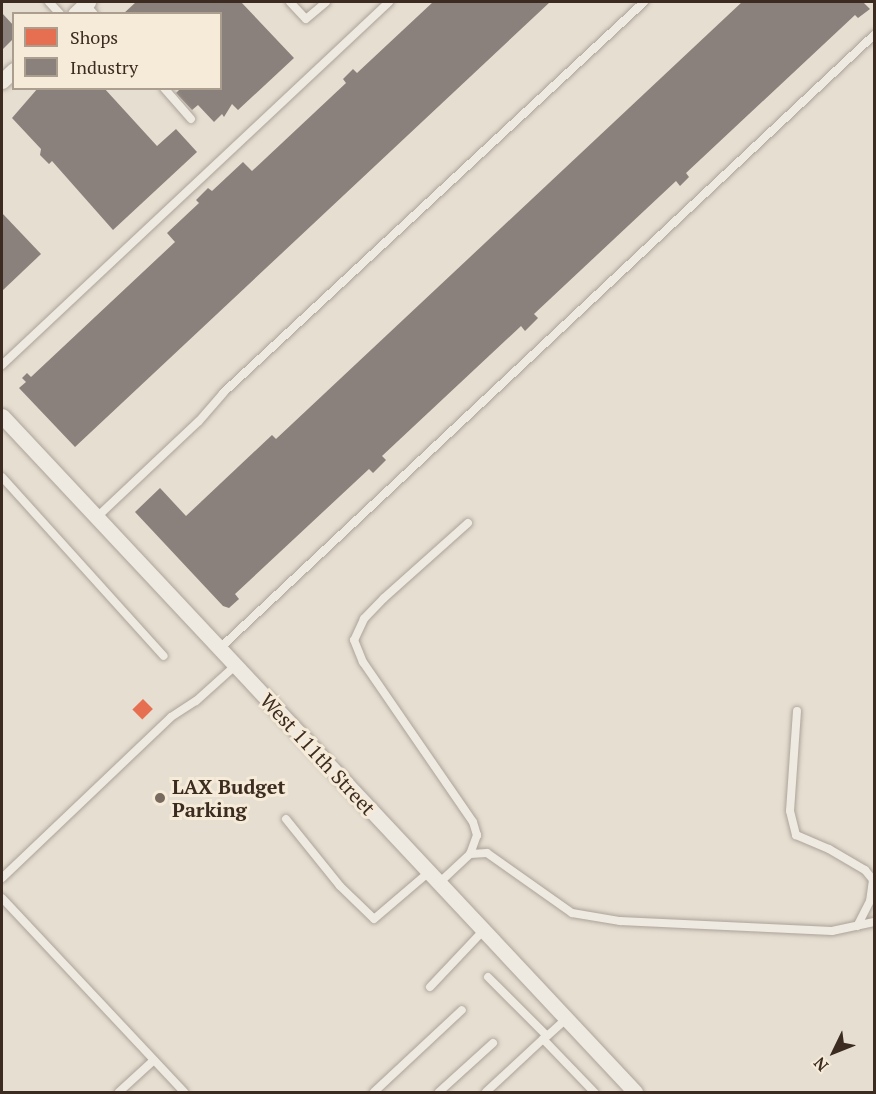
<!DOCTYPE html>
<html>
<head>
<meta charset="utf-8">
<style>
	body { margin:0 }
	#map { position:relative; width:876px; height:1094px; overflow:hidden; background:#e6ded1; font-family:"PT Serif",serif }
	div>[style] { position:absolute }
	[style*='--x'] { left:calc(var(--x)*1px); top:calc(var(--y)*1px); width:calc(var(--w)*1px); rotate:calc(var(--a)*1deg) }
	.shops>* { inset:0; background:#e76f51; transform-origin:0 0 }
	.industry>* { inset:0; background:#8a817c }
	.roads { filter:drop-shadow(0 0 2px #aca399) drop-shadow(0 0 2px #aca399) }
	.lane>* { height:8px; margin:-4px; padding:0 4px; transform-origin:4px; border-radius:4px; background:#eeeae2 }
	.street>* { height:15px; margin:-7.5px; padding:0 7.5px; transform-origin:7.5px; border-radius:7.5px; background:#eeeae2 }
	.dots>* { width:16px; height:16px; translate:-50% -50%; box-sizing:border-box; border:3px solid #f6ead8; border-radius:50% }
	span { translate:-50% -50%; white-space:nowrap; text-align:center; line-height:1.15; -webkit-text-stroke:6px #f6ead8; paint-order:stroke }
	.street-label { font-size:20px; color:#3c2b20 }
	.poi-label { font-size:20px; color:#3c2b20; font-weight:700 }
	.left { translate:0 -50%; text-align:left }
	.frame { position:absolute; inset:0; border:3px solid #3c2b20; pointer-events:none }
	.legend { position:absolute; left:12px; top:12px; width:210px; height:78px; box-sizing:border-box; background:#f6ead8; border:2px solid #ac9e8e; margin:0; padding:8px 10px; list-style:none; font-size:18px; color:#3c2b20 }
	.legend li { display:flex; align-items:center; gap:12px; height:30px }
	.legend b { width:30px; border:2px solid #ac9e8e }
	.north { position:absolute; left:804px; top:1022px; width:60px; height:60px; -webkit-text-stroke:4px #f6ead8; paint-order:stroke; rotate:227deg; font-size:16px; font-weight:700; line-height:24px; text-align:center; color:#3c2b20 }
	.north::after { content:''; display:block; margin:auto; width:21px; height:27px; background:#3c2b20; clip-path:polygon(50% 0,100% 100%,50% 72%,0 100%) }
</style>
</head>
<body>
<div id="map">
	<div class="shops">
		<div style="left:143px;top:699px;width:14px;height:15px;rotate:45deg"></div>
	</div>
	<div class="industry">
		<div style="clip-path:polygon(136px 2px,241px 2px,294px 58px,238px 110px,232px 104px,224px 117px,222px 114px,214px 122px,198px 105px,192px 110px,176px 93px,181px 88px,220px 88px,220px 14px,123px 14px)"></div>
		<div style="clip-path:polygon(433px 2px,550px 2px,75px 447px,19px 388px,26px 382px,22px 378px,27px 373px,31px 377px,175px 242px,167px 233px,199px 203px,196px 200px,208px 188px,212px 191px,243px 162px,252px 171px,346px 83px,343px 79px,353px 69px,357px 73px)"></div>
		<div style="clip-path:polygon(742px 2px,863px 2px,870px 9px,858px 18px,855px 15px,686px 173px,689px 177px,680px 186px,676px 181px,534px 314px,538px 318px,525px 331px,521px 326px,382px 456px,386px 460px,373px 473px,369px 469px,235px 594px,239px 599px,229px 608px,223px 606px,135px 512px,160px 488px,186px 516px,272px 435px,276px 439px)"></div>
		<div style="clip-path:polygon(2px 13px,14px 26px,14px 38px,2px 50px)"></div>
		<div style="clip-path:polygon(38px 88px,104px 88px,157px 146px,176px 129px,197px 152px,113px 230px,52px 161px,49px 164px,40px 155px,41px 149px,12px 118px)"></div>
		<div style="clip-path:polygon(2px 213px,41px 254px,2px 291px)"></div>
	</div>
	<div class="roads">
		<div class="lane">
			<div style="--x:49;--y:2;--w:16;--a:47"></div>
			<div style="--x:290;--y:2;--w:23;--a:47"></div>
			<div style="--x:306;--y:19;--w:26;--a:-40"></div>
			<div style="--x:85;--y:4;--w:13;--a:48"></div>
			<div style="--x:164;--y:88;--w:41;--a:48.9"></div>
			<div style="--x:2;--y:365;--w:531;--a:-43.17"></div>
			<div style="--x:2;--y:477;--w:241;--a:47.9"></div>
			<div style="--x:97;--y:517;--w:140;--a:-43.3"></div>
			<div style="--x:199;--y:421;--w:37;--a:-49"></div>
			<div style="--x:223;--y:393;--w:575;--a:-42.88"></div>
			<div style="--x:468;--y:523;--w:113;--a:138.2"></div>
			<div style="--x:384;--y:598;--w:29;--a:134"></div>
			<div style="--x:364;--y:619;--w:23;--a:115"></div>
			<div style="--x:354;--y:640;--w:24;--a:68"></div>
			<div style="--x:363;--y:662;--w:194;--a:55.5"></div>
			<div style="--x:473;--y:822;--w:14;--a:73"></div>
			<div style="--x:477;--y:835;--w:20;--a:110"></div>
			<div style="--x:219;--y:649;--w:898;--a:-43.15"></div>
			<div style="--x:797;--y:711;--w:100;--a:94"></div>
			<div style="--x:790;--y:811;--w:25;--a:76"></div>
			<div style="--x:796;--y:835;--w:36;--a:23"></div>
			<div style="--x:829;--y:849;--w:42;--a:30.3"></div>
			<div style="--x:865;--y:870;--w:13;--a:51"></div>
			<div style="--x:873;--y:880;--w:21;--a:98"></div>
			<div style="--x:870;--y:901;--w:28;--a:117"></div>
			<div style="--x:286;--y:819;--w:86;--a:51.1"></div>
			<div style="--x:340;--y:886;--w:47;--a:44.1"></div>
			<div style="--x:374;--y:919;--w:72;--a:-40.5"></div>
			<div style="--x:2;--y:878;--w:233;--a:-43.6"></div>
			<div style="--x:171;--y:717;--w:30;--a:-33"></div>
			<div style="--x:196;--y:701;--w:54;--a:-42"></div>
			<div style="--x:439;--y:883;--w:42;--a:-43.1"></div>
			<div style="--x:470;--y:854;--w:17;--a:-3"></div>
			<div style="--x:487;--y:853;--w:104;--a:35.2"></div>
			<div style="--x:572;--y:913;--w:49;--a:9.5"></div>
			<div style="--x:620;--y:921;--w:212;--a:2.7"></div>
			<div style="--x:832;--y:931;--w:43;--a:-12.1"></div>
			<div style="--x:2;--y:898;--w:266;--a:46.8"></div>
			<div style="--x:488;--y:977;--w:83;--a:45"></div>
			<div style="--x:430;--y:987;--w:77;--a:-46.6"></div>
			<div style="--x:545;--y:1038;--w:28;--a:-42"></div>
			<div style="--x:119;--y:1092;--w:47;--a:-42.4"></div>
			<div style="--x:374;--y:1092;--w:120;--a:-43"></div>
			<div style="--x:439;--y:1092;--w:73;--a:-42.2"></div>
			<div style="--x:486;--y:1092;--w:78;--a:-42.9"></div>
			<div style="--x:543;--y:1039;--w:74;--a:46.1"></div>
		</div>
		<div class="street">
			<div style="--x:75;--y:14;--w:18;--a:-43"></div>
			<div style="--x:2;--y:81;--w:16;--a:-43"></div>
			<div style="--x:2;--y:416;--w:926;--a:46.88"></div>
		</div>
	</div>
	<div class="dots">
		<div style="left:160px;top:798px;background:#786a5e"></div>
	</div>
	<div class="street-label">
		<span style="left:318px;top:754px;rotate:47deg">West 111th Street</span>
	</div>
	<div class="poi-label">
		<span class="left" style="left:172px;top:798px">LAX Budget<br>Parking</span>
	</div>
	<div class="frame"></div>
	<ul class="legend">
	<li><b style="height:16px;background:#e76f51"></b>Shops</li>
	<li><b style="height:16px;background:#8a817c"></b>Industry</li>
	</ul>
	<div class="north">N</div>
</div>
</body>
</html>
